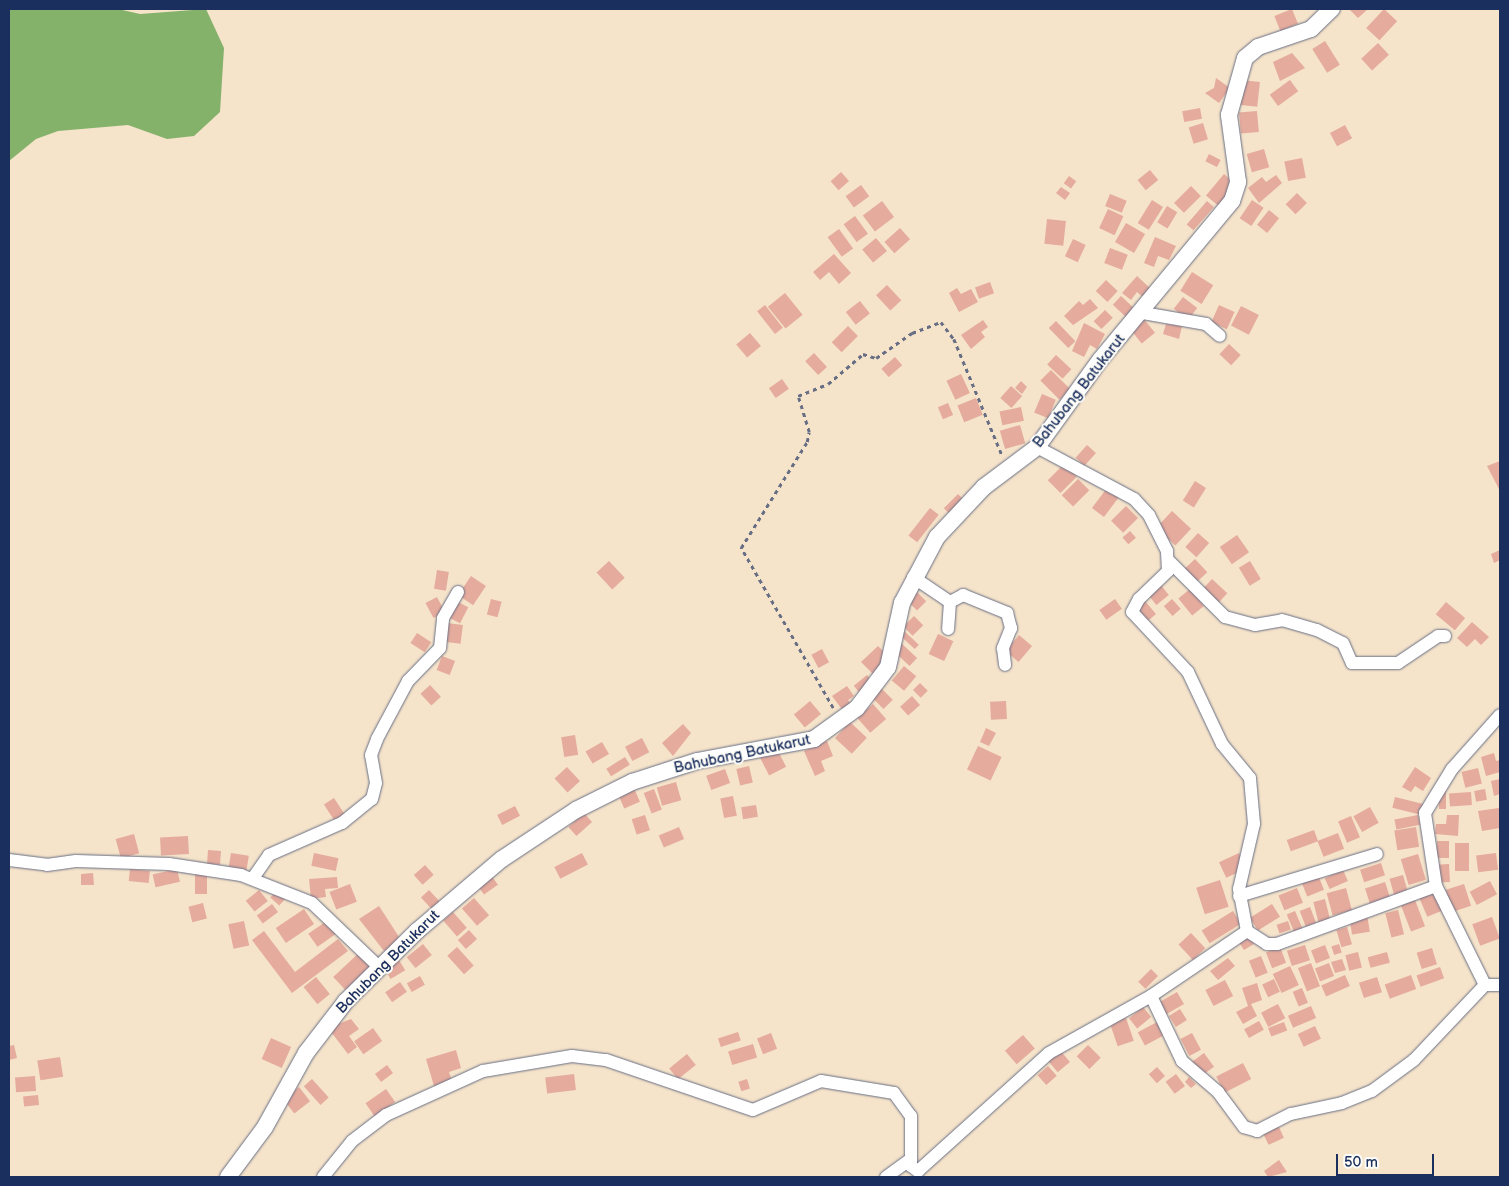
<!DOCTYPE html>
<html>
<head>
<meta charset="utf-8">
<style>
	body { margin:0 }
	#map { position:relative; width:1509px; height:1186px; overflow:hidden; background:#f5e3ca; font-family:"Balsamiq Sans",sans-serif }
	div>[style] { position:absolute }
	[style*='--x'] { left:calc(var(--x)*1px); top:calc(var(--y)*1px); width:calc(var(--w)*1px); rotate:calc(var(--a)*1deg) }
	.forest>* { inset:0; background:#85b26b }
	.building>* { inset:0; background:#e5ab9d; transform-origin:0 0 }
	.path>* { height:2.5px; margin-top:-1.25px; transform-origin:0; background:repeating-linear-gradient(90deg,#676e84 0 4px,transparent 0 8px) }
	.roads { filter:drop-shadow(0 0 1px #676e84) drop-shadow(0 0 1px #676e84) }
	.minor>* { height:12px; margin:-6px; padding:0 6px; transform-origin:6px; border-radius:6px; background:#fff }
	.tertiary>* { height:16px; margin:-8px; padding:0 8px; transform-origin:8px; border-radius:8px; background:#fff }
	span { translate:-50% -50%; white-space:nowrap; text-align:center; line-height:1.15; -webkit-text-stroke:4px #fdfcf7; paint-order:stroke }
	.street-label { font-size:15px; color:#1b2f5e }
	.frame { position:absolute; inset:0; border:10px solid #1b2f5e; pointer-events:none }
	.scale { position:absolute; left:1336px; top:1154px; width:98px; height:22px; box-sizing:border-box; border:2px solid #1b2f5e; border-top:0; padding-left:6px; font-size:15px; line-height:18px; white-space:nowrap; color:#1b2f5e; -webkit-text-stroke:4px #fdfcf7; paint-order:stroke }
</style>
</head>
<body>
<div id="map">
	<div class="forest">
		<div style="clip-path:polygon(9px 9px,118px 9px,140px 14px,206px 9px,224px 48px,220px 112px,194px 136px,167px 139px,128px 125px,58px 131px,36px 139px,9px 161px)"></div>
	</div>
	<div class="building">
		<div style="left:1292px;top:9px;width:16px;height:19px;rotate:68deg"></div>
		<div style="clip-path:polygon(1349px 9px,1368px 9px,1358px 18px)"></div>
		<div style="left:1384px;top:9px;width:18px;height:26px;rotate:43deg"></div>
		<div style="left:1325px;top:41px;width:28px;height:15px;rotate:58deg"></div>
		<div style="left:1378px;top:43px;width:16px;height:23px;rotate:47deg"></div>
		<div style="clip-path:polygon(1292px 53px,1305px 68px,1280px 81px,1273px 62px)"></div>
		<div style="clip-path:polygon(1216px 78px,1230px 88px,1219px 103px,1205px 93px,1214px 88px)"></div>
		<div style="left:1241px;top:80px;width:19px;height:25px;rotate:6deg"></div>
		<div style="left:1290px;top:80px;width:14px;height:25px;rotate:54deg"></div>
		<div style="left:1200px;top:108px;width:11px;height:18px;rotate:80deg"></div>
		<div style="left:1257px;top:111px;width:21px;height:18px;rotate:85deg"></div>
		<div style="left:1203px;top:123px;width:17px;height:15px;rotate:73deg"></div>
		<div style="left:1345px;top:125px;width:15px;height:17px;rotate:62deg"></div>
		<div style="left:1264px;top:149px;width:19px;height:18px;rotate:74deg"></div>
		<div style="left:1209px;top:154px;width:13px;height:8px;rotate:27deg"></div>
		<div style="left:1302px;top:158px;width:20px;height:18px;rotate:79deg"></div>
		<div style="left:1150px;top:170px;width:13px;height:16px;rotate:51deg"></div>
		<div style="left:841px;top:172px;width:12px;height:14px;rotate:48deg"></div>
		<div style="left:1224px;top:174px;width:16px;height:28px;rotate:40deg"></div>
		<div style="clip-path:polygon(1276px 175px,1282px 183px,1259px 203px,1248px 188px,1262px 177px,1266px 182px)"></div>
		<div style="left:1069px;top:176px;width:9px;height:9px;rotate:36deg"></div>
		<div style="left:861px;top:185px;width:14px;height:19px;rotate:54deg"></div>
		<div style="left:1191px;top:186px;width:14px;height:24px;rotate:45deg"></div>
		<div style="clip-path:polygon(1061px 187px,1070px 193px,1065px 200px,1056px 193px)"></div>
		<div style="left:1297px;top:193px;width:14px;height:16px;rotate:45deg"></div>
		<div style="left:1110px;top:194px;width:18px;height:13px;rotate:22deg"></div>
		<div style="left:1152px;top:200px;width:13px;height:27px;rotate:32deg"></div>
		<div style="left:1252px;top:200px;width:14px;height:22px;rotate:34deg"></div>
		<div style="left:882px;top:201px;width:20px;height:24px;rotate:53deg"></div>
		<div style="left:1207px;top:201px;width:9px;height:31px;rotate:41deg"></div>
		<div style="left:1167px;top:206px;width:12px;height:19px;rotate:31deg"></div>
		<div style="left:1108px;top:209px;width:17px;height:21px;rotate:25deg"></div>
		<div style="left:1269px;top:210px;width:13px;height:19px;rotate:39deg"></div>
		<div style="left:855px;top:216px;width:22px;height:14px;rotate:54deg"></div>
		<div style="left:1047px;top:219px;width:19px;height:25px;rotate:6deg"></div>
		<div style="left:1126px;top:223px;width:22px;height:22px;rotate:30deg"></div>
		<div style="left:900px;top:228px;width:15px;height:21px;rotate:48deg"></div>
		<div style="left:839px;top:229px;width:24px;height:14px;rotate:54deg"></div>
		<div style="clip-path:polygon(1155px 237px,1176px 246px,1169px 260px,1158px 256px,1154px 267px,1144px 263px)"></div>
		<div style="left:876px;top:238px;width:17px;height:18px;rotate:50deg"></div>
		<div style="left:1073px;top:239px;width:14px;height:19px;rotate:25deg"></div>
		<div style="left:1110px;top:248px;width:19px;height:16px;rotate:21deg"></div>
		<div style="clip-path:polygon(834px 254px,851px 273px,839px 284px,829px 272px,820px 280px,813px 272px)"></div>
		<div style="left:1192px;top:272px;width:25px;height:22px;rotate:32deg"></div>
		<div style="clip-path:polygon(1137px 276px,1152px 290px,1144px 298px,1137px 292px,1131px 300px,1122px 293px)"></div>
		<div style="left:1106px;top:280px;width:16px;height:15px;rotate:43deg"></div>
		<div style="left:990px;top:282px;width:12px;height:16px;rotate:70deg"></div>
		<div style="left:887px;top:285px;width:21px;height:15px;rotate:47deg"></div>
		<div style="clip-path:polygon(957px 288px,961px 294px,971px 289px,978px 302px,959px 312px,949px 293px)"></div>
		<div style="left:785px;top:293px;width:28px;height:22px;rotate:51deg"></div>
		<div style="left:1121px;top:296px;width:18px;height:12px;rotate:43deg"></div>
		<div style="left:1183px;top:297px;width:18px;height:15px;rotate:38deg"></div>
		<div style="clip-path:polygon(1090px 299px,1098px 308px,1073px 325px,1064px 316px,1079px 301px,1083px 305px)"></div>
		<div style="left:860px;top:301px;width:16px;height:18px;rotate:52deg"></div>
		<div style="left:765px;top:305px;width:29px;height:10px;rotate:52deg"></div>
		<div style="left:1219px;top:305px;width:17px;height:19px;rotate:24deg"></div>
		<div style="left:1241px;top:306px;width:20px;height:22px;rotate:27deg"></div>
		<div style="left:1105px;top:310px;width:11px;height:16px;rotate:45deg"></div>
		<div style="left:1143px;top:318px;width:19px;height:17px;rotate:51deg"></div>
		<div style="clip-path:polygon(983px 320px,988px 327px,981px 332px,985px 337px,971px 349px,961px 335px)"></div>
		<div style="left:1056px;top:321px;width:28px;height:10px;rotate:46deg"></div>
		<div style="clip-path:polygon(1084px 323px,1105px 334px,1097px 349px,1090px 345px,1084px 357px,1072px 351px)"></div>
		<div style="clip-path:polygon(1166px 324px,1182px 326px,1179px 339px,1163px 334px)"></div>
		<div style="left:848px;top:326px;width:14px;height:23px;rotate:45deg"></div>
		<div style="left:750px;top:333px;width:17px;height:18px;rotate:50deg"></div>
		<div style="left:1229px;top:344px;width:16px;height:14px;rotate:43deg"></div>
		<div style="left:814px;top:353px;width:19px;height:12px;rotate:47deg"></div>
		<div style="left:1056px;top:355px;width:21px;height:13px;rotate:43deg"></div>
		<div style="left:895px;top:357px;width:11px;height:18px;rotate:49deg"></div>
		<div style="left:1051px;top:370px;width:27px;height:15px;rotate:45deg"></div>
		<div style="left:961px;top:374px;width:21px;height:16px;rotate:65deg"></div>
		<div style="left:782px;top:379px;width:12px;height:16px;rotate:55deg"></div>
		<div style="clip-path:polygon(1021px 381px,1027px 387px,1022px 394px,1015px 388px)"></div>
		<div style="left:1011px;top:386px;width:15px;height:16px;rotate:42deg"></div>
		<div style="left:1042px;top:394px;width:15px;height:20px;rotate:23deg"></div>
		<div style="left:976px;top:398px;width:18px;height:20px;rotate:68deg"></div>
		<div style="left:948px;top:403px;width:13px;height:11px;rotate:67deg"></div>
		<div style="left:1021px;top:407px;width:14px;height:22px;rotate:78deg"></div>
		<div style="left:1020px;top:425px;width:19px;height:21px;rotate:74deg"></div>
		<div style="left:1087px;top:445px;width:12px;height:17px;rotate:42deg"></div>
		<div style="clip-path:polygon(1500px 461px,1500px 491px,1487px 466px)"></div>
		<div style="left:1064px;top:464px;width:18px;height:23px;rotate:45deg"></div>
		<div style="left:1078px;top:479px;width:16px;height:23px;rotate:45deg"></div>
		<div style="left:1195px;top:481px;width:13px;height:23px;rotate:32deg"></div>
		<div style="left:1107px;top:488px;width:15px;height:25px;rotate:37deg"></div>
		<div style="left:958px;top:494px;width:8px;height:20px;rotate:45deg"></div>
		<div style="left:1126px;top:506px;width:17px;height:21px;rotate:45deg"></div>
		<div style="left:930px;top:508px;width:11px;height:35px;rotate:38deg"></div>
		<div style="left:1172px;top:511px;width:26px;height:23px;rotate:43deg"></div>
		<div style="left:1130px;top:531px;width:9px;height:10px;rotate:49deg"></div>
		<div style="left:1198px;top:533px;width:15px;height:19px;rotate:42deg"></div>
		<div style="left:1237px;top:535px;width:21px;height:21px;rotate:55deg"></div>
		<div style="clip-path:polygon(1500px 550px,1500px 560px,1494px 563px,1491px 554px)"></div>
		<div style="left:1195px;top:559px;width:18px;height:15px;rotate:47deg"></div>
		<div style="left:609px;top:561px;width:23px;height:17px;rotate:47deg"></div>
		<div style="left:1250px;top:561px;width:21px;height:13px;rotate:59deg"></div>
		<div style="left:437px;top:570px;width:12px;height:19px;rotate:9deg"></div>
		<div style="left:471px;top:576px;width:18px;height:23px;rotate:34deg"></div>
		<div style="left:1212px;top:579px;width:21px;height:13px;rotate:43deg"></div>
		<div style="left:1160px;top:584px;width:14px;height:16px;rotate:51deg"></div>
		<div style="left:1190px;top:589px;width:22px;height:15px;rotate:51deg"></div>
		<div style="left:917px;top:592px;width:13px;height:13px;rotate:45deg"></div>
		<div style="left:437px;top:597px;width:17px;height:13px;rotate:62deg"></div>
		<div style="left:491px;top:599px;width:11px;height:16px;rotate:15deg"></div>
		<div style="left:1115px;top:599px;width:12px;height:19px;rotate:55deg"></div>
		<div style="left:1172px;top:599px;width:13px;height:11px;rotate:48deg"></div>
		<div style="left:454px;top:600px;width:16px;height:18px;rotate:27deg"></div>
		<div style="left:1145px;top:601px;width:17px;height:13px;rotate:50deg"></div>
		<div style="left:1446px;top:602px;width:25px;height:16px;rotate:40deg"></div>
		<div style="left:914px;top:616px;width:13px;height:15px;rotate:45deg"></div>
		<div style="clip-path:polygon(1472px 622px,1489px 637px,1481px 645px,1475px 639px,1467px 647px,1457px 638px)"></div>
		<div style="left:447px;top:623px;width:16px;height:19px;rotate:7deg"></div>
		<div style="left:902px;top:629px;width:23px;height:6px;rotate:43deg"></div>
		<div style="left:417px;top:633px;width:17px;height:12px;rotate:33deg"></div>
		<div style="left:938px;top:634px;width:17px;height:22px;rotate:25deg"></div>
		<div style="left:1019px;top:635px;width:17px;height:21px;rotate:40deg"></div>
		<div style="left:901px;top:643px;width:22px;height:11px;rotate:43deg"></div>
		<div style="clip-path:polygon(878px 646px,887px 655px,874px 675px,861px 662px)"></div>
		<div style="left:822px;top:649px;width:15px;height:12px;rotate:62deg"></div>
		<div style="left:442px;top:656px;width:14px;height:15px;rotate:21deg"></div>
		<div style="left:904px;top:666px;width:16px;height:19px;rotate:40deg"></div>
		<div style="left:867px;top:675px;width:13px;height:17px;rotate:51deg"></div>
		<div style="left:920px;top:683px;width:11px;height:10px;rotate:45deg"></div>
		<div style="left:430px;top:685px;width:16px;height:13px;rotate:47deg"></div>
		<div style="clip-path:polygon(847px 686px,854px 696px,848px 700px,852px 706px,844px 712px,832px 696px)"></div>
		<div style="left:880px;top:687px;width:18px;height:13px;rotate:45deg"></div>
		<div style="left:912px;top:696px;width:12px;height:16px;rotate:48deg"></div>
		<div style="left:810px;top:701px;width:17px;height:21px;rotate:50deg"></div>
		<div style="left:1006px;top:701px;width:18px;height:16px;rotate:87deg"></div>
		<div style="left:873px;top:704px;width:20px;height:21px;rotate:49deg"></div>
		<div style="left:850px;top:722px;width:23px;height:22px;rotate:43deg"></div>
		<div style="clip-path:polygon(683px 724px,691px 733px,673px 756px,662px 743px)"></div>
		<div style="clip-path:polygon(986px 728px,996px 733px,989px 746px,980px 742px)"></div>
		<div style="left:575px;top:735px;width:20px;height:14px;rotate:81deg"></div>
		<div style="left:642px;top:738px;width:16px;height:19px;rotate:63deg"></div>
		<div style="clip-path:polygon(827px 741px,833px 756px,821px 761px,825px 771px,815px 776px,804px 751px)"></div>
		<div style="left:602px;top:742px;width:14px;height:19px;rotate:60deg"></div>
		<div style="left:978px;top:746px;width:26px;height:26px;rotate:25deg"></div>
		<div style="left:777px;top:749px;width:20px;height:19px;rotate:63deg"></div>
		<div style="clip-path:polygon(1494px 753px,1496px 761px,1500px 760px,1500px 772px,1486px 776px,1481px 757px)"></div>
		<div style="left:625px;top:757px;width:9px;height:22px;rotate:58deg"></div>
		<div style="left:749px;top:766px;width:17px;height:13px;rotate:77deg"></div>
		<div style="left:567px;top:767px;width:19px;height:17px;rotate:47deg"></div>
		<div style="clip-path:polygon(1415px 767px,1431px 778px,1423px 791px,1415px 786px,1411px 792px,1402px 787px)"></div>
		<div style="left:1478px;top:768px;width:16px;height:17px;rotate:76deg"></div>
		<div style="left:725px;top:769px;width:15px;height:20px;rotate:70deg"></div>
		<div style="clip-path:polygon(1500px 779px,1500px 794px,1494px 796px,1491px 781px)"></div>
		<div style="left:676px;top:782px;width:19px;height:20px;rotate:74deg"></div>
		<div style="left:634px;top:788px;width:15px;height:17px;rotate:67deg"></div>
		<div style="left:654px;top:789px;width:22px;height:11px;rotate:69deg"></div>
		<div style="left:1439px;top:789px;width:7px;height:20px"></div>
		<div style="left:1485px;top:789px;width:11px;height:11px;rotate:80deg"></div>
		<div style="left:1471px;top:792px;width:13px;height:22px;rotate:86deg"></div>
		<div style="left:733px;top:796px;width:20px;height:13px;rotate:79deg"></div>
		<div style="left:1395px;top:797px;width:29px;height:11px;rotate:14deg"></div>
		<div style="left:334px;top:798px;width:20px;height:12px;rotate:57deg"></div>
		<div style="left:756px;top:805px;width:12px;height:15px;rotate:81deg"></div>
		<div style="left:515px;top:806px;width:11px;height:20px;rotate:63deg"></div>
		<div style="left:1370px;top:807px;width:18px;height:19px;rotate:61deg"></div>
		<div style="clip-path:polygon(1499px 808px,1500px 828px,1482px 831px,1478px 811px)"></div>
		<div style="left:584px;top:813px;width:12px;height:21px;rotate:48deg"></div>
		<div style="left:645px;top:815px;width:16px;height:14px;rotate:72deg"></div>
		<div style="left:1418px;top:815px;width:10px;height:24px;rotate:79deg"></div>
		<div style="clip-path:polygon(1447px 815px,1459px 815px,1458px 836px,1435px 834px,1436px 824px,1446px 824px)"></div>
		<div style="left:1351px;top:816px;width:23px;height:14px;rotate:67deg"></div>
		<div style="left:679px;top:827px;width:13px;height:22px;rotate:67deg"></div>
		<div style="left:1416px;top:827px;width:20px;height:22px;rotate:81deg"></div>
		<div style="left:1314px;top:830px;width:12px;height:29px;rotate:70deg"></div>
		<div style="left:1338px;top:833px;width:17px;height:22px;rotate:69deg"></div>
		<div style="left:134px;top:834px;width:20px;height:19px;rotate:75deg"></div>
		<div style="left:188px;top:836px;width:18px;height:28px;rotate:87deg"></div>
		<div style="left:1437px;top:841px;width:12px;height:17px"></div>
		<div style="left:1455px;top:843px;width:14px;height:28px"></div>
		<div style="left:208px;top:850px;width:13px;height:14px;rotate:4deg"></div>
		<div style="left:231px;top:853px;width:18px;height:14px;rotate:9deg"></div>
		<div style="left:314px;top:853px;width:25px;height:13px;rotate:12deg"></div>
		<div style="left:582px;top:853px;width:13px;height:31px;rotate:63deg"></div>
		<div style="left:1239px;top:853px;width:17px;height:22px;rotate:65deg"></div>
		<div style="left:1496px;top:853px;width:17px;height:20px;rotate:83deg"></div>
		<div style="left:1418px;top:854px;width:27px;height:18px;rotate:73deg"></div>
		<div style="left:1381px;top:863px;width:13px;height:22px;rotate:72deg"></div>
		<div style="left:1449px;top:864px;width:18px;height:12px;rotate:87deg"></div>
		<div style="left:425px;top:865px;width:13px;height:15px;rotate:48deg"></div>
		<div style="left:130px;top:869px;width:20px;height:12px;rotate:6deg"></div>
		<div style="left:177px;top:869px;width:13px;height:25px;rotate:77deg"></div>
		<div style="left:1343px;top:870px;width:12px;height:20px;rotate:66deg"></div>
		<div style="left:195px;top:872px;width:12px;height:22px"></div>
		<div style="clip-path:polygon(93px 873px,94px 885px,81px 885px,81px 874px)"></div>
		<div style="left:491px;top:875px;width:12px;height:17px;rotate:55deg"></div>
		<div style="left:1318px;top:875px;width:16px;height:18px;rotate:68deg"></div>
		<div style="left:1403px;top:875px;width:18px;height:14px;rotate:74deg"></div>
		<div style="clip-path:polygon(337px 877px,338px 888px,325px 889px,326px 897px,311px 899px,309px 879px)"></div>
		<div style="left:1220px;top:880px;width:28px;height:25px;rotate:72deg"></div>
		<div style="left:1490px;top:881px;width:15px;height:23px;rotate:62deg"></div>
		<div style="left:1385px;top:882px;width:16px;height:21px;rotate:72deg"></div>
		<div style="left:350px;top:884px;width:19px;height:22px;rotate:69deg"></div>
		<div style="left:1464px;top:884px;width:23px;height:19px;rotate:72deg"></div>
		<div style="left:1297px;top:888px;width:16px;height:20px;rotate:68deg"></div>
		<div style="left:1346px;top:888px;width:23px;height:20px;rotate:75deg"></div>
		<div style="left:1434px;top:889px;width:23px;height:17px;rotate:67deg"></div>
		<div style="left:259px;top:890px;width:14px;height:17px;rotate:51deg"></div>
		<div style="left:277px;top:890px;width:12px;height:10px;rotate:42deg"></div>
		<div style="left:429px;top:890px;width:18px;height:11px;rotate:47deg"></div>
		<div style="left:474px;top:898px;width:23px;height:16px;rotate:49deg"></div>
		<div style="left:1325px;top:899px;width:21px;height:12px;rotate:76deg"></div>
		<div style="left:1415px;top:900px;width:28px;height:15px;rotate:69deg"></div>
		<div style="left:203px;top:903px;width:16px;height:15px;rotate:76deg"></div>
		<div style="left:272px;top:904px;width:10px;height:19px;rotate:53deg"></div>
		<div style="left:1272px;top:904px;width:15px;height:26px;rotate:58deg"></div>
		<div style="clip-path:polygon(379px 906px,401px 940px,384px 951px,359px 919px)"></div>
		<div style="left:1310px;top:907px;width:17px;height:11px;rotate:69deg"></div>
		<div style="left:304px;top:909px;width:18px;height:34px;rotate:56deg"></div>
		<div style="left:1398px;top:910px;width:25px;height:13px;rotate:76deg"></div>
		<div style="left:1233px;top:911px;width:15px;height:37px;rotate:58deg"></div>
		<div style="left:1295px;top:911px;width:21px;height:9px;rotate:67deg"></div>
		<div style="left:453px;top:912px;width:21px;height:13px;rotate:49deg"></div>
		<div style="left:1367px;top:914px;width:18px;height:18px;rotate:81deg"></div>
		<div style="left:1492px;top:917px;width:23px;height:21px;rotate:70deg"></div>
		<div style="left:328px;top:920px;width:16px;height:24px;rotate:55deg"></div>
		<div style="left:244px;top:921px;width:25px;height:16px;rotate:78deg"></div>
		<div style="left:1288px;top:921px;width:9px;height:12px;rotate:72deg"></div>
		<div style="left:1347px;top:927px;width:18px;height:11px;rotate:74deg"></div>
		<div style="left:469px;top:930px;width:12px;height:15px;rotate:48deg"></div>
		<div style="clip-path:polygon(264px 931px,295px 972px,338px 939px,348px 951px,292px 993px,252px 940px)"></div>
		<div style="left:1191px;top:933px;width:21px;height:17px;rotate:47deg"></div>
		<div style="clip-path:polygon(1248px 935px,1254px 944px,1244px 950px,1239px 942px)"></div>
		<div style="left:423px;top:944px;width:14px;height:21px;rotate:51deg"></div>
		<div style="left:1339px;top:944px;width:9px;height:8px;rotate:72deg"></div>
		<div style="left:1305px;top:945px;width:16px;height:19px;rotate:72deg"></div>
		<div style="left:1325px;top:945px;width:14px;height:15px;rotate:69deg"></div>
		<div style="left:457px;top:947px;width:25px;height:13px;rotate:48deg"></div>
		<div style="left:1280px;top:947px;width:17px;height:15px;rotate:69deg"></div>
		<div style="left:1432px;top:948px;width:17px;height:16px;rotate:73deg"></div>
		<div style="left:361px;top:951px;width:18px;height:38px;rotate:47deg"></div>
		<div style="left:1358px;top:952px;width:16px;height:13px;rotate:76deg"></div>
		<div style="left:1387px;top:952px;width:11px;height:20px;rotate:75deg"></div>
		<div style="left:1261px;top:956px;width:18px;height:13px;rotate:68deg"></div>
		<div style="clip-path:polygon(1228px 958px,1235px 966px,1218px 980px,1210px 971px)"></div>
		<div style="clip-path:polygon(1342px 959px,1346px 970px,1335px 973px,1331px 962px)"></div>
		<div style="left:399px;top:960px;width:12px;height:17px;rotate:59deg"></div>
		<div style="left:1311px;top:963px;width:25px;height:14px;rotate:69deg"></div>
		<div style="left:1329px;top:963px;width:14px;height:15px;rotate:69deg"></div>
		<div style="left:1290px;top:966px;width:21px;height:19px;rotate:65deg"></div>
		<div style="left:1440px;top:967px;width:12px;height:25px;rotate:70deg"></div>
		<div style="left:1151px;top:969px;width:10px;height:18px;rotate:45deg"></div>
		<div style="left:1345px;top:975px;width:12px;height:26px;rotate:66deg"></div>
		<div style="left:1411px;top:975px;width:15px;height:28px;rotate:70deg"></div>
		<div style="left:420px;top:976px;width:10px;height:15px;rotate:61deg"></div>
		<div style="left:316px;top:977px;width:22px;height:16px;rotate:51deg"></div>
		<div style="left:1377px;top:977px;width:16px;height:19px;rotate:72deg"></div>
		<div style="left:1274px;top:979px;width:14px;height:13px;rotate:65deg"></div>
		<div style="left:1225px;top:980px;width:18px;height:22px;rotate:63deg"></div>
		<div style="left:400px;top:982px;width:12px;height:18px;rotate:55deg"></div>
		<div style="clip-path:polygon(1257px 983px,1262px 1000px,1251px 1004px,1257px 1016px,1243px 1024px,1236px 1012px,1248px 1006px,1242px 988px)"></div>
		<div style="left:1302px;top:988px;width:16px;height:10px;rotate:68deg"></div>
		<div style="left:1177px;top:992px;width:14px;height:21px;rotate:60deg"></div>
		<div style="left:1278px;top:1004px;width:16px;height:19px;rotate:63deg"></div>
		<div style="left:1311px;top:1006px;width:13px;height:25px;rotate:67deg"></div>
		<div style="left:1143px;top:1007px;width:13px;height:18px;rotate:51deg"></div>
		<div style="left:1180px;top:1009px;width:13px;height:13px;rotate:58deg"></div>
		<div style="left:1126px;top:1018px;width:24px;height:17px;rotate:71deg"></div>
		<div style="clip-path:polygon(351px 1019px,359px 1029px,349px 1036px,357px 1047px,348px 1054px,328px 1028px)"></div>
		<div style="left:1159px;top:1021px;width:15px;height:24px;rotate:62deg"></div>
		<div style="left:1259px;top:1021px;width:10px;height:17px;rotate:61deg"></div>
		<div style="left:1284px;top:1022px;width:9px;height:17px;rotate:69deg"></div>
		<div style="left:1315px;top:1026px;width:14px;height:19px;rotate:65deg"></div>
		<div style="left:373px;top:1028px;width:16px;height:23px;rotate:55deg"></div>
		<div style="left:738px;top:1032px;width:9px;height:21px;rotate:72deg"></div>
		<div style="left:771px;top:1033px;width:17px;height:15px;rotate:69deg"></div>
		<div style="left:1192px;top:1033px;width:19px;height:13px;rotate:62deg"></div>
		<div style="left:1023px;top:1035px;width:18px;height:24px;rotate:49deg"></div>
		<div style="left:271px;top:1038px;width:22px;height:23px;rotate:24deg"></div>
		<div style="left:753px;top:1044px;width:14px;height:26px;rotate:73deg"></div>
		<div style="clip-path:polygon(14px 1045px,17px 1058px,9px 1060px,9px 1046px)"></div>
		<div style="left:1088px;top:1045px;width:18px;height:16px;rotate:45deg"></div>
		<div style="left:1059px;top:1049px;width:17px;height:16px;rotate:50deg"></div>
		<div style="clip-path:polygon(456px 1050px,461px 1068px,449px 1072px,452px 1081px,434px 1086px,426px 1059px)"></div>
		<div style="left:1204px;top:1053px;width:17px;height:16px;rotate:54deg"></div>
		<div style="left:687px;top:1054px;width:14px;height:23px;rotate:51deg"></div>
		<div style="left:60px;top:1057px;width:20px;height:23px;rotate:81deg"></div>
		<div style="left:1243px;top:1063px;width:18px;height:30px;rotate:63deg"></div>
		<div style="left:387px;top:1065px;width:10px;height:15px;rotate:53deg"></div>
		<div style="left:1048px;top:1066px;width:13px;height:14px;rotate:48deg"></div>
		<div style="left:1157px;top:1067px;width:12px;height:11px;rotate:48deg"></div>
		<div style="left:574px;top:1074px;width:16px;height:29px;rotate:83deg"></div>
		<div style="left:1176px;top:1074px;width:15px;height:13px;rotate:53deg"></div>
		<div style="left:35px;top:1076px;width:15px;height:20px;rotate:86deg"></div>
		<div style="clip-path:polygon(1189px 1077px,1196px 1084px,1191px 1088px,1185px 1082px)"></div>
		<div style="left:312px;top:1079px;width:25px;height:11px;rotate:48deg"></div>
		<div style="left:747px;top:1079px;width:10px;height:9px;rotate:73deg"></div>
		<div style="left:299px;top:1087px;width:18px;height:20px;rotate:52deg"></div>
		<div style="left:386px;top:1089px;width:16px;height:25px;rotate:55deg"></div>
		<div style="left:38px;top:1095px;width:10px;height:15px;rotate:84deg"></div>
		<div style="left:1278px;top:1125px;width:14px;height:17px;rotate:65deg"></div>
		<div style="clip-path:polygon(1279px 1160px,1287px 1172px,1268px 1177px,1264px 1171px)"></div>
	</div>
	<div class="path">
		<div style="--x:833;--y:708;--w:185;--a:-119.9"></div>
		<div style="--x:741;--y:548;--w:125;--a:-58.1"></div>
		<div style="--x:807;--y:442;--w:10;--a:-79"></div>
		<div style="--x:809;--y:432;--w:38;--a:-107"></div>
		<div style="--x:798;--y:396;--w:32;--a:-22"></div>
		<div style="--x:828;--y:384;--w:46;--a:-40.6"></div>
		<div style="--x:863;--y:354;--w:14;--a:17"></div>
		<div style="--x:876;--y:358;--w:44;--a:-34.8"></div>
		<div style="--x:912;--y:333;--w:31;--a:-21"></div>
		<div style="--x:941;--y:322;--w:21;--a:53"></div>
		<div style="--x:954;--y:339;--w:126;--a:67.5"></div>
	</div>
	<div class="roads">
		<div class="minor">
			<div style="--x:1143;--y:313;--w:64;--a:9.9"></div>
			<div style="--x:1206;--y:324;--w:18;--a:41"></div>
			<div style="--x:1168;--y:560;--w:81;--a:45"></div>
			<div style="--x:1225;--y:617;--w:31;--a:15"></div>
			<div style="--x:1255;--y:625;--w:27;--a:-10"></div>
			<div style="--x:1282;--y:620;--w:36;--a:16"></div>
			<div style="--x:1317;--y:630;--w:29;--a:27"></div>
			<div style="--x:1343;--y:643;--w:22;--a:66"></div>
			<div style="--x:1352;--y:663;--w:46;--a:0"></div>
			<div style="--x:1398;--y:663;--w:48;--a:-34"></div>
			<div style="--x:1438;--y:636;--w:7;--a:0"></div>
			<div style="--x:913;--y:577;--w:45;--a:34"></div>
			<div style="--x:950;--y:602;--w:27;--a:94"></div>
			<div style="--x:950;--y:602;--w:15;--a:-28"></div>
			<div style="--x:963;--y:595;--w:48;--a:22.2"></div>
			<div style="--x:1007;--y:613;--w:16;--a:75"></div>
			<div style="--x:1011;--y:628;--w:22;--a:112"></div>
			<div style="--x:1003;--y:648;--w:17;--a:83"></div>
			<div style="--x:9;--y:860;--w:38;--a:7"></div>
			<div style="--x:47;--y:865;--w:29;--a:-8"></div>
			<div style="--x:76;--y:861;--w:93;--a:1.8"></div>
			<div style="--x:169;--y:864;--w:73;--a:8.7"></div>
			<div style="--x:241;--y:875;--w:76;--a:21.5"></div>
			<div style="--x:312;--y:903;--w:93;--a:43.7"></div>
			<div style="--x:253;--y:878;--w:28;--a:-55"></div>
			<div style="--x:269;--y:855;--w:80;--a:-23.7"></div>
			<div style="--x:342;--y:823;--w:38;--a:-39"></div>
			<div style="--x:372;--y:799;--w:16;--a:-76"></div>
			<div style="--x:376;--y:783;--w:28;--a:-100"></div>
			<div style="--x:371;--y:755;--w:17;--a:-69"></div>
			<div style="--x:377;--y:739;--w:66;--a:-61.9"></div>
			<div style="--x:408;--y:681;--w:46;--a:-45.9"></div>
			<div style="--x:440;--y:648;--w:30;--a:-84"></div>
			<div style="--x:443;--y:618;--w:30;--a:-60"></div>
			<div style="--x:1239;--y:896;--w:144;--a:-16.9"></div>
			<div style="--x:1247;--y:931;--w:24;--a:33"></div>
			<div style="--x:1267;--y:944;--w:10;--a:0"></div>
			<div style="--x:1277;--y:944;--w:169;--a:-20"></div>
			<div style="--x:1485;--y:985;--w:110;--a:-116.3"></div>
			<div style="--x:1436;--y:886;--w:74;--a:-98.6"></div>
			<div style="--x:1425;--y:813;--w:52;--a:-58.5"></div>
			<div style="--x:1452;--y:769;--w:72;--a:-48.4"></div>
			<div style="--x:1151;--y:996;--w:72;--a:64.5"></div>
			<div style="--x:1182;--y:1061;--w:48;--a:40.7"></div>
			<div style="--x:1218;--y:1092;--w:44;--a:53.4"></div>
			<div style="--x:1244;--y:1127;--w:14;--a:17"></div>
			<div style="--x:1257;--y:1131;--w:38;--a:-27"></div>
			<div style="--x:1291;--y:1114;--w:52;--a:-12.2"></div>
			<div style="--x:1342;--y:1103;--w:32;--a:-22"></div>
			<div style="--x:1372;--y:1091;--w:52;--a:-36.4"></div>
			<div style="--x:1414;--y:1060;--w:103;--a:-46.6"></div>
			<div style="--x:1485;--y:985;--w:15;--a:0"></div>
			<div style="--x:323;--y:1177;--w:46;--a:-51.1"></div>
			<div style="--x:352;--y:1141;--w:43;--a:-37.4"></div>
			<div style="--x:386;--y:1115;--w:107;--a:-24.4"></div>
			<div style="--x:483;--y:1071;--w:90;--a:-9.6"></div>
			<div style="--x:572;--y:1056;--w:34;--a:7"></div>
			<div style="--x:606;--y:1060;--w:155;--a:18.8"></div>
			<div style="--x:753;--y:1110;--w:74;--a:-23.1"></div>
			<div style="--x:821;--y:1081;--w:74;--a:9.3"></div>
			<div style="--x:894;--y:1093;--w:29;--a:54"></div>
			<div style="--x:911;--y:1116;--w:50;--a:90"></div>
			<div style="--x:911;--y:1166;--w:9;--a:36"></div>
			<div style="--x:918;--y:1171;--w:176;--a:-42"></div>
			<div style="--x:1049;--y:1053;--w:117;--a:-29.2"></div>
			<div style="--x:1151;--y:996;--w:116;--a:-34.1"></div>
			<div style="--x:1247;--y:931;--w:43;--a:-100.8"></div>
			<div style="--x:1239;--y:889;--w:67;--a:-77"></div>
			<div style="--x:1254;--y:824;--w:46;--a:-95"></div>
			<div style="--x:1250;--y:778;--w:44;--a:-129.5"></div>
			<div style="--x:1222;--y:744;--w:80;--a:-115.3"></div>
			<div style="--x:1188;--y:672;--w:82;--a:-133"></div>
			<div style="--x:1132;--y:612;--w:15;--a:-62"></div>
			<div style="--x:1139;--y:599;--w:40;--a:-44"></div>
			<div style="--x:1168;--y:571;--w:20;--a:-93"></div>
			<div style="--x:1167;--y:551;--w:40;--a:-116.6"></div>
			<div style="--x:1149;--y:515;--w:22;--a:-133"></div>
			<div style="--x:1134;--y:499;--w:110;--a:-151.8"></div>
			<div style="--x:886;--y:1177;--w:31;--a:-36"></div>
		</div>
		<div class="tertiary">
			<div style="--x:228;--y:1177;--w:62;--a:-53.5"></div>
			<div style="--x:265;--y:1127;--w:85;--a:-61"></div>
			<div style="--x:306;--y:1053;--w:66;--a:-52.4"></div>
			<div style="--x:346;--y:1001;--w:100;--a:-44.6"></div>
			<div style="--x:417;--y:931;--w:111;--a:-40.3"></div>
			<div style="--x:502;--y:859;--w:89;--a:-33.5"></div>
			<div style="--x:576;--y:810;--w:63;--a:-26.6"></div>
			<div style="--x:632;--y:782;--w:68;--a:-17.9"></div>
			<div style="--x:697;--y:761;--w:119;--a:-10.6"></div>
			<div style="--x:814;--y:739;--w:53;--a:-35.8"></div>
			<div style="--x:857;--y:708;--w:51;--a:-52.9"></div>
			<div style="--x:888;--y:667;--w:66;--a:-77.7"></div>
			<div style="--x:902;--y:603;--w:75;--a:-62.1"></div>
			<div style="--x:937;--y:537;--w:69;--a:-46.8"></div>
			<div style="--x:984;--y:487;--w:66;--a:-37"></div>
			<div style="--x:1037;--y:447;--w:107;--a:-54.1"></div>
			<div style="--x:1100;--y:360;--w:207;--a:-50.3"></div>
			<div style="--x:1232;--y:201;--w:20;--a:-72"></div>
			<div style="--x:1238;--y:182;--w:68;--a:-97.7"></div>
			<div style="--x:1229;--y:115;--w:59;--a:-74.3"></div>
			<div style="--x:1245;--y:58;--w:17;--a:-40"></div>
			<div style="--x:1258;--y:47;--w:56;--a:-18.8"></div>
			<div style="--x:1311;--y:29;--w:29;--a:-44"></div>
		</div>
	</div>
	<div class="street-label">
		<span style="left:1079px;top:391px;rotate:-52deg">Bahubang Batukarut</span>
		<span style="left:742px;top:754px;rotate:-12deg">Bahubang Batukarut</span>
		<span style="left:388px;top:962px;rotate:-45deg">Bahubang Batukarut</span>
	</div>
	<div class="frame"></div>
	<div class="scale">50 m</div>
</div>
</body>
</html>
